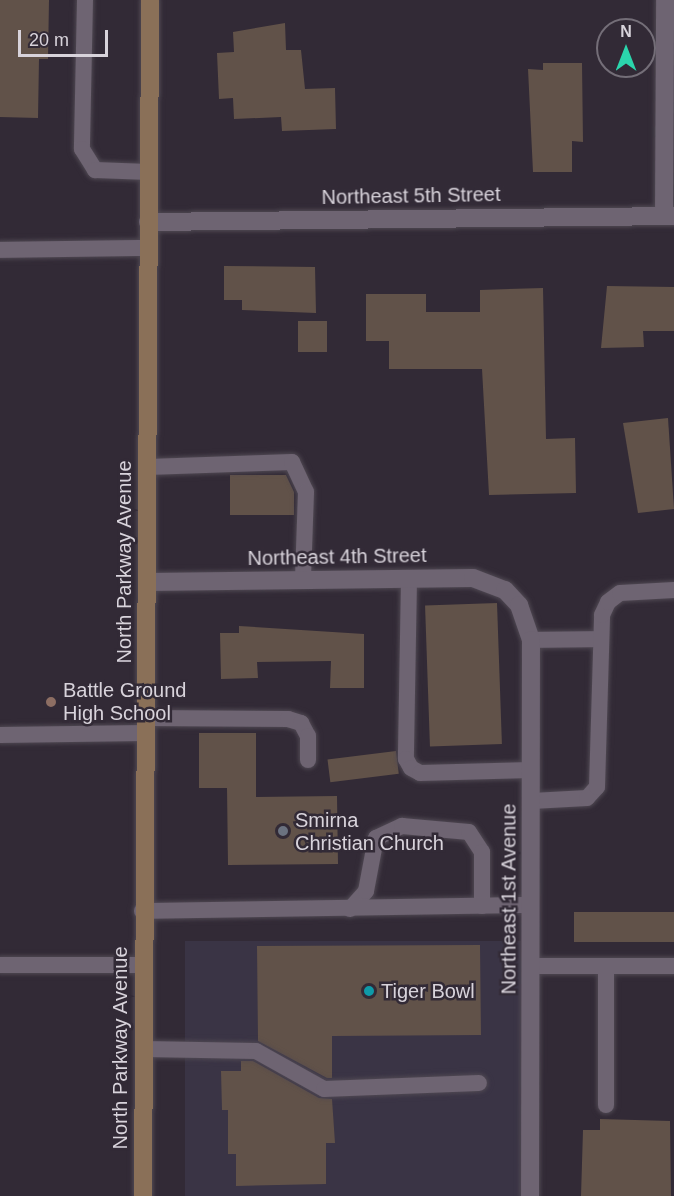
<!DOCTYPE html>
<html>
<head>
<meta charset="utf-8">
<style>
	body { margin:0 }
	#map { position:relative; width:674px; height:1196px; overflow:hidden; background:#322a36; font-family:Arial,sans-serif }
	div>[style] { position:absolute }
	[style*='--x'] { left:calc(var(--x)*1px); top:calc(var(--y)*1px); width:calc(var(--w)*1px); rotate:calc(var(--a)*1deg) }
	.commercial>* { inset:0; background:#3a3445; transform-origin:0 0 }
	.building>* { inset:0; background:#615249; transform-origin:0 0 }
	.roads { filter:drop-shadow(0 0 2px #4f4852) drop-shadow(0 0 2px #4f4852) }
	.lane>* { height:16px; margin:-8px; padding:0 8px; transform-origin:8px; border-radius:8px; background:#6e6472 }
	.street>* { height:18px; margin:-9px; padding:0 9px; transform-origin:9px; border-radius:9px; background:#6e6472 }
	.secondary>* { height:18px; margin:-9px; padding:0 9px; transform-origin:9px; border-radius:9px; background:#8a7058 }
	.dots>* { width:16px; height:16px; translate:-50% -50%; box-sizing:border-box; border:3px solid #322a36; border-radius:50% }
	span { translate:-50% -50%; white-space:nowrap; text-align:center; line-height:1.15; -webkit-text-stroke:5px #322a36; paint-order:stroke }
	.street-label { font-size:20px; color:#d8d3db }
	.poi-label { font-size:20px; color:#d8d3db }
	.left { translate:0 -50%; text-align:left }
	.north { position:absolute; left:596px; top:18px; width:60px; height:60px; box-sizing:border-box; background:#322a36; border:2px solid #746e78; border-radius:50%; rotate:0deg; font-size:16px; font-weight:700; line-height:24px; text-align:center; color:#d8d3db }
	.north::after { content:''; display:block; margin:auto; width:21px; height:27px; background:#2bd5ac; clip-path:polygon(50% 0,100% 100%,50% 72%,0 100%) }
	.scale { position:absolute; left:18px; top:30px; width:90px; height:27px; box-sizing:border-box; border:3px solid #d8d3db; border-top:0; padding-left:8px; font-size:18px; line-height:21px; white-space:nowrap; color:#d8d3db; -webkit-text-stroke:4px #322a36; paint-order:stroke }
</style>
</head>
<body>
<div id="map">
	<div class="commercial">
		<div style="left:185px;top:941px;width:336px;height:255px"></div>
	</div>
	<div class="building">
		<div style="clip-path:polygon(0 0,49px 0,48px 59px,39px 59px,38px 118px,0 117px)"></div>
		<div style="clip-path:polygon(285px 23px,286px 50px,301px 50px,305px 89px,335px 88px,336px 129px,282px 131px,281px 117px,234px 119px,233px 98px,219px 99px,217px 53px,234px 52px,233px 32px)"></div>
		<div style="clip-path:polygon(543px 63px,582px 63px,583px 142px,572px 141px,572px 172px,533px 172px,528px 69px,543px 70px)"></div>
		<div style="clip-path:polygon(224px 266px,315px 267px,316px 313px,242px 310px,242px 300px,224px 300px)"></div>
		<div style="clip-path:polygon(607px 286px,674px 287px,674px 331px,643px 331px,644px 347px,601px 348px)"></div>
		<div style="clip-path:polygon(543px 288px,546px 439px,575px 438px,576px 493px,489px 495px,482px 369px,389px 369px,389px 341px,366px 341px,366px 294px,426px 294px,426px 312px,480px 312px,480px 290px)"></div>
		<div style="left:298px;top:321px;width:29px;height:31px"></div>
		<div style="clip-path:polygon(668px 418px,674px 509px,638px 513px,623px 423px)"></div>
		<div style="clip-path:polygon(230px 475px,286px 475px,294px 492px,294px 515px,230px 515px)"></div>
		<div style="left:497px;top:603px;width:141px;height:72px;rotate:88deg"></div>
		<div style="clip-path:polygon(239px 626px,364px 634px,364px 688px,330px 688px,331px 661px,257px 662px,258px 678px,221px 679px,220px 633px,239px 633px)"></div>
		<div style="clip-path:polygon(199px 733px,256px 733px,256px 797px,337px 796px,338px 864px,228px 865px,227px 788px,199px 788px)"></div>
		<div style="left:396px;top:751px;width:23px;height:69px;rotate:83deg"></div>
		<div style="left:674px;top:912px;width:30px;height:100px;rotate:90deg"></div>
		<div style="clip-path:polygon(480px 945px,481px 1035px,332px 1036px,332px 1078px,327px 1078px,258px 1041px,257px 946px)"></div>
		<div style="clip-path:polygon(241px 1061px,253px 1061px,319px 1098px,332px 1099px,335px 1143px,326px 1143px,326px 1184px,236px 1186px,236px 1154px,228px 1154px,228px 1110px,222px 1110px,221px 1071px,241px 1071px)"></div>
		<div style="clip-path:polygon(600px 1119px,670px 1121px,671px 1196px,581px 1196px,583px 1130px,600px 1130px)"></div>
	</div>
	<div class="roads">
		<div class="lane">
			<div style="--x:85;--y:0;--w:149;--a:91.2"></div>
			<div style="--x:82;--y:149;--w:25;--a:58"></div>
			<div style="--x:95;--y:170;--w:54;--a:2.1"></div>
			<div style="--x:0;--y:250;--w:148;--a:-0.8"></div>
			<div style="--x:148;--y:467;--w:144;--a:-2"></div>
			<div style="--x:292;--y:462;--w:33;--a:65"></div>
			<div style="--x:306;--y:492;--w:88;--a:92"></div>
			<div style="--x:409;--y:579;--w:180;--a:91"></div>
			<div style="--x:406;--y:759;--w:10;--a:61"></div>
			<div style="--x:411;--y:768;--w:10;--a:29"></div>
			<div style="--x:420;--y:773;--w:111;--a:-1.5"></div>
			<div style="--x:531;--y:640;--w:70;--a:-0.8"></div>
			<div style="--x:145;--y:718;--w:143;--a:0.4"></div>
			<div style="--x:288;--y:719;--w:14;--a:17"></div>
			<div style="--x:301;--y:723;--w:15;--a:62"></div>
			<div style="--x:308;--y:736;--w:24;--a:90"></div>
			<div style="--x:0;--y:735;--w:145;--a:-0.8"></div>
			<div style="--x:532;--y:801;--w:55;--a:-3.1"></div>
			<div style="--x:587;--y:798;--w:15;--a:-48"></div>
			<div style="--x:597;--y:787;--w:172;--a:-88.3"></div>
			<div style="--x:602;--y:615;--w:14;--a:-65"></div>
			<div style="--x:608;--y:602;--w:15;--a:-37"></div>
			<div style="--x:620;--y:593;--w:54;--a:-3.2"></div>
			<div style="--x:350;--y:909;--w:24;--a:-48"></div>
			<div style="--x:366;--y:891;--w:54;--a:-79.3"></div>
			<div style="--x:376;--y:838;--w:29;--a:-25"></div>
			<div style="--x:402;--y:826;--w:67;--a:5.1"></div>
			<div style="--x:469;--y:832;--w:24;--a:57"></div>
			<div style="--x:482;--y:852;--w:54;--a:90"></div>
			<div style="--x:142;--y:911;--w:389;--a:-0.9"></div>
			<div style="--x:0;--y:965;--w:143;--a:0"></div>
			<div style="--x:531;--y:966;--w:143;--a:0"></div>
			<div style="--x:144;--y:1049;--w:112;--a:1"></div>
			<div style="--x:256;--y:1051;--w:78;--a:29.2"></div>
			<div style="--x:324;--y:1089;--w:155;--a:-2.2"></div>
			<div style="--x:606;--y:1105;--w:139;--a:-90"></div>
		</div>
		<div class="street">
			<div style="--x:664;--y:216;--w:216;--a:-89.7"></div>
			<div style="--x:148;--y:222;--w:526;--a:-0.65"></div>
			<div style="--x:147;--y:582;--w:326;--a:-0.7"></div>
			<div style="--x:473;--y:578;--w:34;--a:21"></div>
			<div style="--x:505;--y:590;--w:21;--a:47"></div>
			<div style="--x:519;--y:605;--w:37;--a:71"></div>
			<div style="--x:531;--y:640;--w:556;--a:90.1"></div>
		</div>
		<div class="secondary">
			<div style="--x:143;--y:1196;--w:1196;--a:-89.66"></div>
		</div>
	</div>
	<div class="dots">
		<div style="left:51px;top:702px;background:#8d6e63"></div>
		<div style="left:283px;top:831px;background:#6b7280"></div>
		<div style="left:369px;top:991px;background:#0f9aa8"></div>
	</div>
	<div class="street-label">
		<span style="left:411px;top:196px;rotate:-1deg">Northeast 5th Street</span>
		<span style="left:337px;top:557px;rotate:-1deg">Northeast 4th Street</span>
		<span style="left:124px;top:562px;rotate:-90deg">North Parkway Avenue</span>
		<span style="left:509px;top:899px;rotate:-90deg">Northeast 1st Avenue</span>
		<span style="left:120px;top:1048px;rotate:-90deg">North Parkway Avenue</span>
	</div>
	<div class="poi-label">
		<span class="left" style="left:63px;top:702px">Battle Ground<br>High School</span>
		<span class="left" style="left:295px;top:832px">Smirna<br>Christian Church</span>
		<span class="left" style="left:381px;top:991px">Tiger Bowl</span>
	</div>
	<div class="north">N</div>
	<div class="scale">20 m</div>
</div>
</body>
</html>
